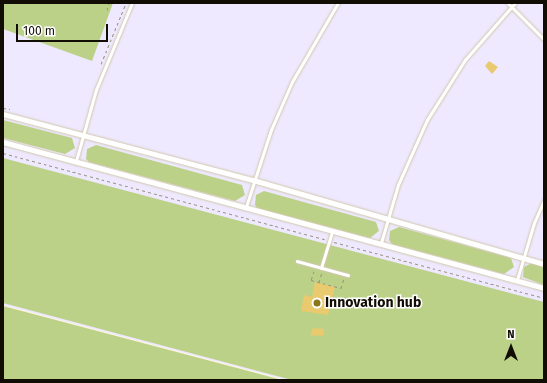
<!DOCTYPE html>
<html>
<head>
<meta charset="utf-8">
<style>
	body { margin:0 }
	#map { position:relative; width:547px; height:383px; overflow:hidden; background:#fef6df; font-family:"Fira Sans",sans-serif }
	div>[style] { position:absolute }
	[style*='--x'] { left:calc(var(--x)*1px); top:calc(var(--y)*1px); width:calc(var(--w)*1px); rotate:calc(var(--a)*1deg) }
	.education>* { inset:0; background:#eee9ff }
	.green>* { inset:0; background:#bcd188 }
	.building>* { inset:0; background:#e9ca6f }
	.path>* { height:1px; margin-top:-0.5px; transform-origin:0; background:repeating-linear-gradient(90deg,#999382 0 3px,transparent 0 6px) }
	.roads { filter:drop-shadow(0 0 1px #d1c8ac) drop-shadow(0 0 1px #d1c8ac) }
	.service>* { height:2.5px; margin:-1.25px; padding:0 1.25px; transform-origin:1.25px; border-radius:1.25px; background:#fff }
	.minor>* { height:5px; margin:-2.5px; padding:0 2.5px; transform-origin:2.5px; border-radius:2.5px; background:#fff }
	.dots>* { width:11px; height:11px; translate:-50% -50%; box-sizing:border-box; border:2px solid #fff; border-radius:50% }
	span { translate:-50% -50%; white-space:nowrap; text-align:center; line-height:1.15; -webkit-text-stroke:3px #fff; paint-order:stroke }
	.poi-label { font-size:14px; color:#110d05; font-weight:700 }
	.left { translate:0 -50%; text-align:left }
	.frame { position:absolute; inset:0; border:4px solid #110d05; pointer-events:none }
	.north { position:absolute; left:491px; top:327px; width:40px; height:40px; -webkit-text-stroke:3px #fff; paint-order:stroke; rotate:0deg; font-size:11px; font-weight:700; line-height:16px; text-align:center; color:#110d05 }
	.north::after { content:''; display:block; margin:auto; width:14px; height:18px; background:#110d05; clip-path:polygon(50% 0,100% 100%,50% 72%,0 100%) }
	.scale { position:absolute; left:16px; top:24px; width:92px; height:18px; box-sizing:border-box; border:2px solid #110d05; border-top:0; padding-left:5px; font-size:12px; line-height:14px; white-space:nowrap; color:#110d05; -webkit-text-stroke:3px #fff; paint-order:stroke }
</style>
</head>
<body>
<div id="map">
	<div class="education">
		<div style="clip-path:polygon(3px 3px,544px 3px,544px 380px,286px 380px,3px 305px)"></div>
	</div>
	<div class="green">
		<div style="clip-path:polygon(3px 3px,113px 3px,92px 61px,3px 29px)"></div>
		<div style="clip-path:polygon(3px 120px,72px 138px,75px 148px,65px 154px,3px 138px)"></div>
		<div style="clip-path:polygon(96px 145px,242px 185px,245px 195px,235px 201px,89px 162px,86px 159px,87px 149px)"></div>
		<div style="clip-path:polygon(3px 158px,544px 302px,544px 380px,292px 380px,3px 303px)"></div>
		<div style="clip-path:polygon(264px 191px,376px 222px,379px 231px,370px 238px,257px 208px,255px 205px,256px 195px)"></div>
		<div style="clip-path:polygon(399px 227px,511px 258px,514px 267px,504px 274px,392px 244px,389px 240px,390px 231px)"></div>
		<div style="clip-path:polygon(532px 263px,544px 266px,544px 285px,523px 277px,524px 267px)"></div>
		<div style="clip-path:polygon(3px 306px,282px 380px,8px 380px,3px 379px)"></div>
	</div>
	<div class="building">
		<div style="clip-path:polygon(489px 61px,498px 67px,492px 74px,485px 66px)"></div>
		<div style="clip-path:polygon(315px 282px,335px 287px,328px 315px,301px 311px,304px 295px,312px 297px)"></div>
		<div style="clip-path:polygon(313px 328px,324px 329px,323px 336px,310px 335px)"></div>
	</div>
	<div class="path">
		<div style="--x:107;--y:10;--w:7;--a:-74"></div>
		<div style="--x:101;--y:64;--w:66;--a:-67.7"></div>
		<div style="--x:3;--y:108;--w:7;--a:8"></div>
		<div style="--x:3;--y:153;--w:333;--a:15"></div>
		<div style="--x:334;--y:242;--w:217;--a:14.9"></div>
		<div style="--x:314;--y:271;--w:9;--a:108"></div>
		<div style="--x:311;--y:280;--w:31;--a:15"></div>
		<div style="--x:341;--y:288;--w:10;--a:-73"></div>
		<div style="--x:319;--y:282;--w:10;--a:-73"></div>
	</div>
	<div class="roads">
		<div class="service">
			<div style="--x:508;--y:3;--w:51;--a:45"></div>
			<div style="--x:76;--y:161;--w:74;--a:-74.3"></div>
			<div style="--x:96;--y:90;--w:94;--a:-67.5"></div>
			<div style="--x:246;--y:207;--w:81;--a:-72"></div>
			<div style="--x:271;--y:130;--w:52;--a:-66.4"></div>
			<div style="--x:292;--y:82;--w:91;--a:-59.8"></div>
			<div style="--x:381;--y:243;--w:60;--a:-73.7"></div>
			<div style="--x:398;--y:185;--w:71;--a:-66"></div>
			<div style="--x:427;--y:120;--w:71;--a:-57.7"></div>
			<div style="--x:465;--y:60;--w:76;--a:-48.7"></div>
			<div style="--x:297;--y:261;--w:53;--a:15.4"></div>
			<div style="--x:321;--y:268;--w:38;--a:-73"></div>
			<div style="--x:517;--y:280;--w:59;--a:-73.4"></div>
			<div style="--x:534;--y:223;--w:24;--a:-66"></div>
		</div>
		<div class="minor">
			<div style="--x:3;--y:114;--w:259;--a:14.8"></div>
			<div style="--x:253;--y:180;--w:303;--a:16.1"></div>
			<div style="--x:3;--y:142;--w:560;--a:15.1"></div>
		</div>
	</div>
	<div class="dots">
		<div style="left:317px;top:303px;background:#8b7619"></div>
	</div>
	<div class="poi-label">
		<span class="left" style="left:325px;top:303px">Innovation hub</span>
	</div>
	<div class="frame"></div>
	<div class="north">N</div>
	<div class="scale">100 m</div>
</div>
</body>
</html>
